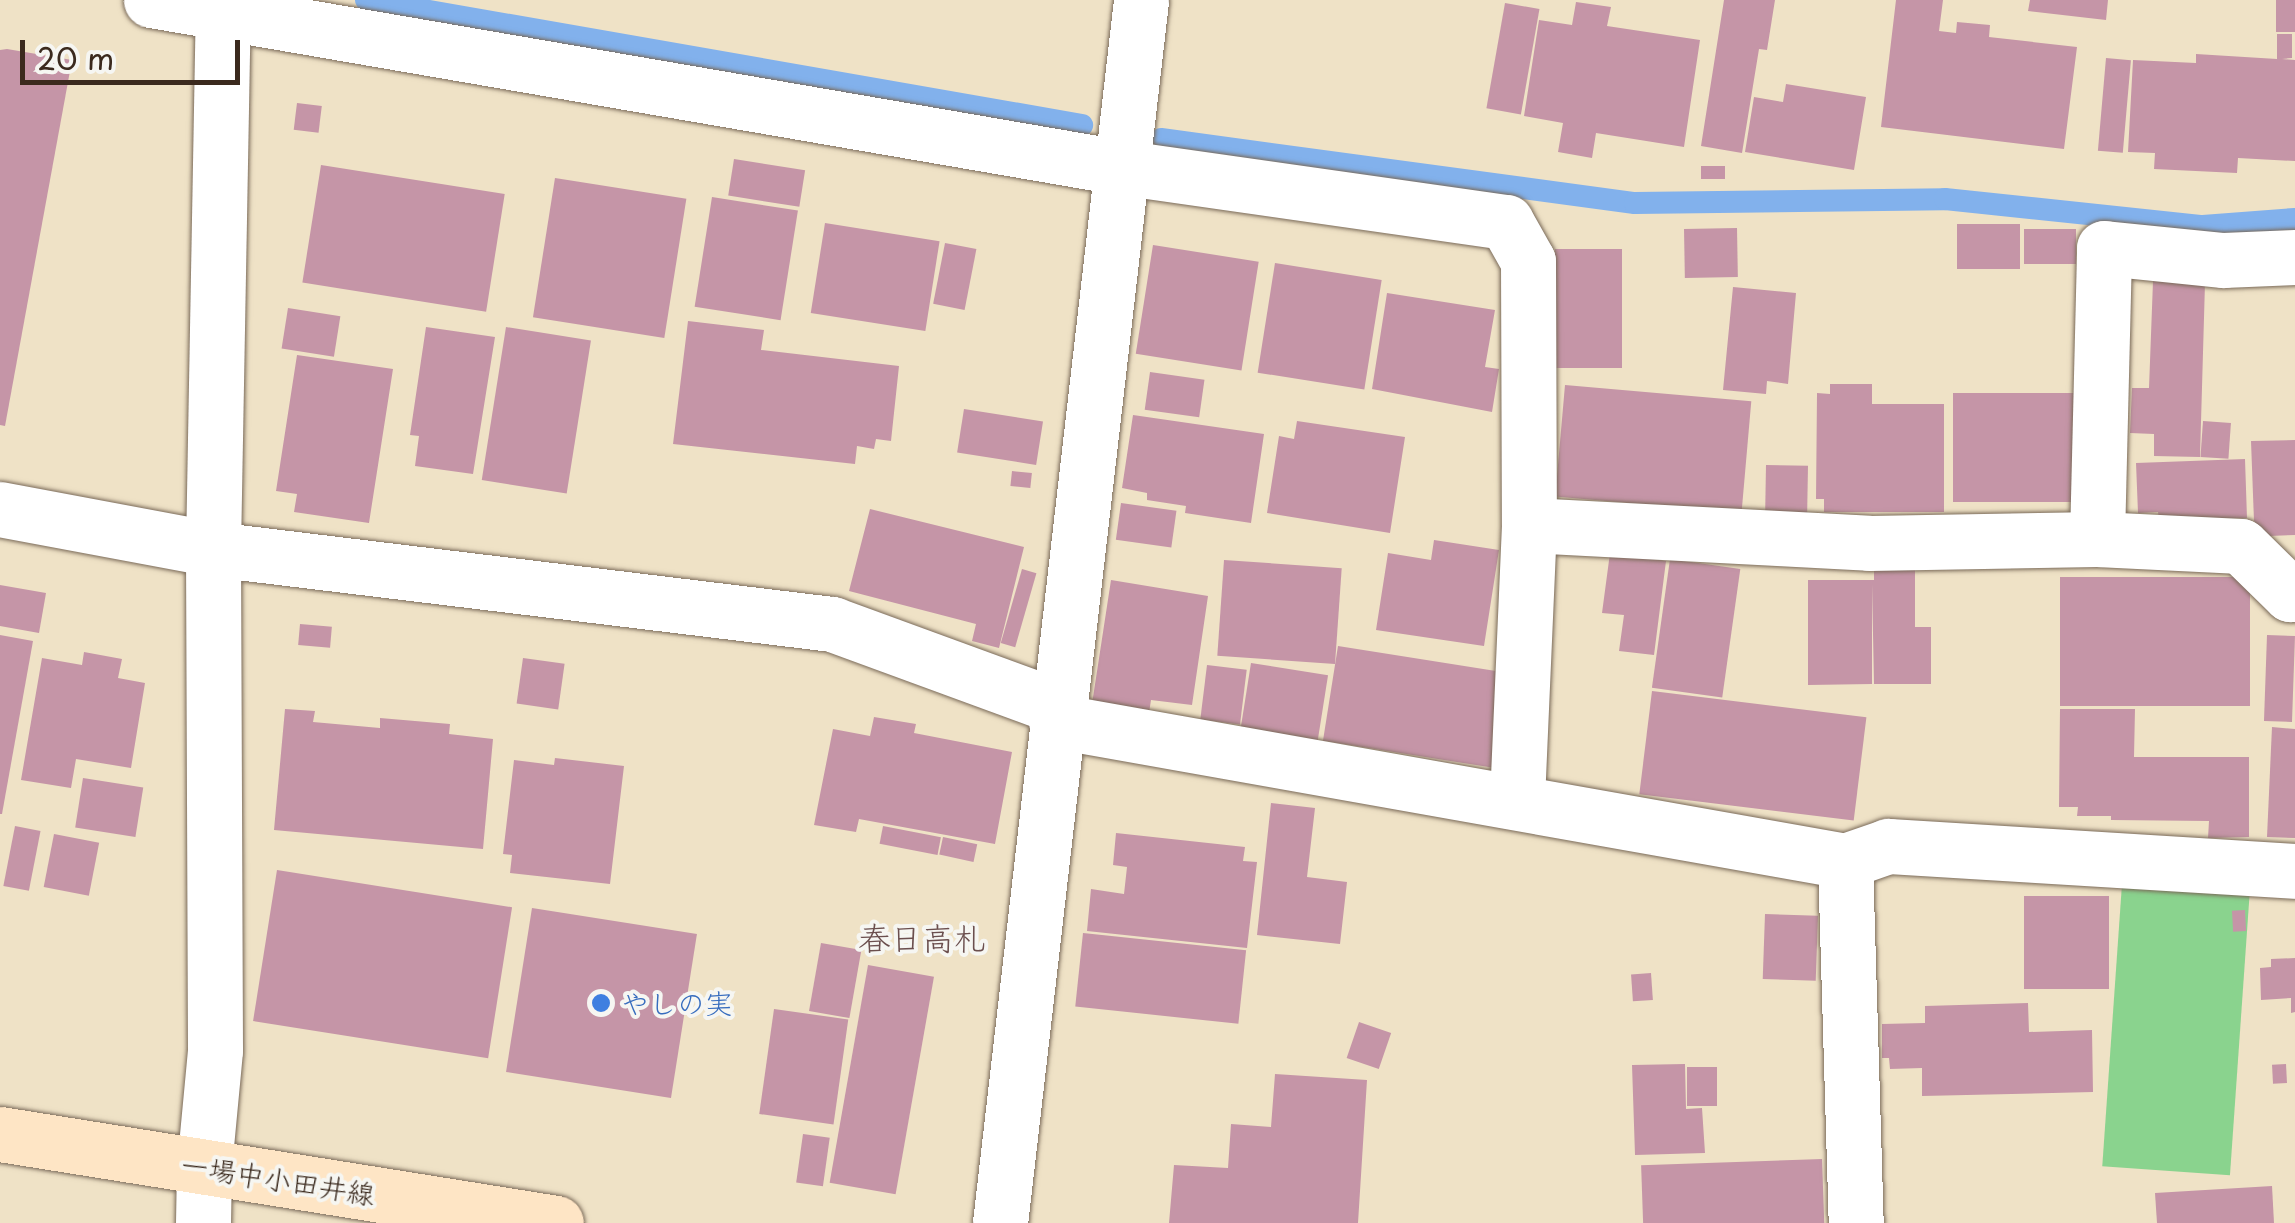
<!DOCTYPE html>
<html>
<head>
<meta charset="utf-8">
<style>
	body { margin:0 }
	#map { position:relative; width:2295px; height:1223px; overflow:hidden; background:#efe2c6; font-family:"Playpen Sans","Klee One",sans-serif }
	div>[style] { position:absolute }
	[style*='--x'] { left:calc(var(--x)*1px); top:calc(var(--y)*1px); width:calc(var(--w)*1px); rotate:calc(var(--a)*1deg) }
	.green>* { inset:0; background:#8ad38e; transform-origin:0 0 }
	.stream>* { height:22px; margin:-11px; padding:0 11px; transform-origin:11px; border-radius:11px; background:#82b1ec }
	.building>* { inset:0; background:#c595a7; transform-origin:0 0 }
	.roads { filter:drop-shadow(0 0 2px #7a6a59) drop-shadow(0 0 2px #7a6a59) }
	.minor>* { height:55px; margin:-27.5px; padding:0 27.5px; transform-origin:27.5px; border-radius:27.5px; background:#fff }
	.tertiary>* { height:55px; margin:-27.5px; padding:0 27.5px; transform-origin:27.5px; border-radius:27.5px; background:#fff }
	.secondary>* { height:55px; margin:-27.5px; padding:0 27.5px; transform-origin:27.5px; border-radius:27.5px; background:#fee5c5 }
	.dots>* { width:28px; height:28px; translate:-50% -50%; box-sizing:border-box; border:5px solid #f6f6f2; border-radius:50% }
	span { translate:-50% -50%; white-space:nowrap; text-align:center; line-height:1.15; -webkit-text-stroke:8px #f6f6f2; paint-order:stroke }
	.shop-label { font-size:28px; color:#366cbe }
	.left { translate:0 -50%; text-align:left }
	.street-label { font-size:28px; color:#3b2a1e }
	.quarter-label { font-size:32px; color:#6b4f4e }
	.scale { position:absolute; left:20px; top:40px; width:220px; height:45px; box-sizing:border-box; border:5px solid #3b2a1e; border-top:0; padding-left:12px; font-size:30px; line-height:35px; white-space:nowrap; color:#3b2a1e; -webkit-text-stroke:8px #f6f6f2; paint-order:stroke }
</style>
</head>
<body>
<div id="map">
	<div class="green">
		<div style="left:2122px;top:884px;width:128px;height:283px;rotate:4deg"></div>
	</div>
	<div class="stream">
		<div style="--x:366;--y:0;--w:727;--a:9.9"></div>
		<div style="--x:1161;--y:139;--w:478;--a:7.7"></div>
		<div style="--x:1635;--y:203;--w:310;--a:-0.7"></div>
		<div style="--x:1945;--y:199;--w:259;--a:6"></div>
		<div style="--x:2203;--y:226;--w:92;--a:-4.4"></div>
	</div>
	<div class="building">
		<div style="clip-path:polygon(1724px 0,1775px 0,1767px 50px,1759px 49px,1742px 153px,1701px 146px)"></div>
		<div style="clip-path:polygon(1896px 0,1943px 0,1939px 31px,1956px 33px,1957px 22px,1990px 25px,1989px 37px,2077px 47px,2064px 149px,1881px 127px)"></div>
		<div style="clip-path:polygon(2030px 0,2108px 0,2106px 20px,2028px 11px)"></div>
		<div style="left:2276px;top:0;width:19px;height:32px"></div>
		<div style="clip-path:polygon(1576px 2px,1611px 7px,1607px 26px,1700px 40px,1684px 147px,1596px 133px,1592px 158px,1558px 152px,1563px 123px,1524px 116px,1539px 20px,1572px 25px)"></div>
		<div style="left:1505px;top:3px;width:35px;height:107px;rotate:10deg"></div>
		<div style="clip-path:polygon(2277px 34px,2292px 34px,2292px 58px,2282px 59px,2295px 60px,2295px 161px,2238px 158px,2237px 173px,2154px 169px,2155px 153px,2128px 152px,2133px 60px,2196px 63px,2196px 54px,2277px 59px)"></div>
		<div style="clip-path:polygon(7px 49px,72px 60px,5px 426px,0 425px,0 50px)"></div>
		<div style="left:2106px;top:58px;width:25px;height:93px;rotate:5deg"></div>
		<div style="clip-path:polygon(1786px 84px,1866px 97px,1854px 170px,1745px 152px,1754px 97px,1783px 102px)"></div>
		<div style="left:297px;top:103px;width:25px;height:27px;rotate:7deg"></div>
		<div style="left:734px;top:159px;width:72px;height:37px;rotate:9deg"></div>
		<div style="left:321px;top:165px;width:186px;height:119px;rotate:9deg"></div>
		<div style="left:1725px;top:166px;width:13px;height:24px;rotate:90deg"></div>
		<div style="left:555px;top:178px;width:133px;height:141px;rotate:9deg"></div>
		<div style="left:712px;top:197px;width:87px;height:111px;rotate:9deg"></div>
		<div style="left:825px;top:223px;width:116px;height:91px;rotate:9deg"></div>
		<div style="left:1957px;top:224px;width:63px;height:45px"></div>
		<div style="left:1737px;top:228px;width:49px;height:53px;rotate:89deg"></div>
		<div style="left:2024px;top:229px;width:52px;height:35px"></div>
		<div style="left:945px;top:243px;width:32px;height:62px;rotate:11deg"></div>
		<div style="left:1153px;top:245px;width:107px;height:110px;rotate:9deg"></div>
		<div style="left:1555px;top:249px;width:67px;height:119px"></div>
		<div style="left:1275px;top:263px;width:108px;height:111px;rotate:9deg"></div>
		<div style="clip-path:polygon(2153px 281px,2205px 283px,2200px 457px,2154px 456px,2154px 434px,2130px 433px,2132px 388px,2149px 388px)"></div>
		<div style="clip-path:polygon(1733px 287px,1796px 293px,1788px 384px,1767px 381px,1766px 394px,1723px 390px)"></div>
		<div style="clip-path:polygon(1387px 293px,1495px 310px,1485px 367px,1499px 369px,1492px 412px,1372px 389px)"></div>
		<div style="left:288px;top:308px;width:53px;height:41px;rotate:9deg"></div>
		<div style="clip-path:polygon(688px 321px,764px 330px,761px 350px,899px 366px,891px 441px,876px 439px,874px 449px,857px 446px,855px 464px,673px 444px)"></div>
		<div style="clip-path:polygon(426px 327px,495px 337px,473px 474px,415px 466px,419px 436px,410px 435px)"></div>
		<div style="left:506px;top:327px;width:86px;height:155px;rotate:9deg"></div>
		<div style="clip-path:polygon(297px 355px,393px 369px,369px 523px,294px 512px,297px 494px,276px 491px)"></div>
		<div style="left:1150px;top:372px;width:55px;height:38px;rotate:8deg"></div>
		<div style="clip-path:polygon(1830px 384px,1872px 384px,1872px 404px,1944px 404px,1944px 512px,1824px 512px,1824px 499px,1816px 499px,1817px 393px,1830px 394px)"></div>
		<div style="left:1565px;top:385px;width:187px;height:112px;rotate:5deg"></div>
		<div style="left:2074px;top:393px;width:109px;height:121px;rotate:90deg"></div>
		<div style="left:964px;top:409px;width:80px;height:44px;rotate:9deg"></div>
		<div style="clip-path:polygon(1133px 415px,1264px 434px,1251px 523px,1185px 513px,1186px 506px,1147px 500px,1147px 493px,1122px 488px)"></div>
		<div style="clip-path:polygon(1297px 421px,1405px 437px,1390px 533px,1267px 513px,1279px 436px,1294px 439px)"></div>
		<div style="left:2203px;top:421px;width:28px;height:36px;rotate:4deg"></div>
		<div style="clip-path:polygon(2295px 440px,2295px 535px,2269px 536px,2254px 521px,2251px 441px)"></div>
		<div style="clip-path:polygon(2245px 459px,2247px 518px,2159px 520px,2158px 512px,2138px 513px,2136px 463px)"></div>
		<div style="left:1766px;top:465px;width:42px;height:50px;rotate:1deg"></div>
		<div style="left:1012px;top:471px;width:20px;height:15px;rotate:6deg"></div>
		<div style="left:1121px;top:503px;width:56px;height:37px;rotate:8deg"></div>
		<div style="clip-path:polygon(870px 509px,1024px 547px,999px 648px,972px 641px,976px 624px,849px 591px)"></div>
		<div style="clip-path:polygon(1434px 540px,1499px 550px,1484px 646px,1376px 630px,1388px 553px,1431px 560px)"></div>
		<div style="clip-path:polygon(1610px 553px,1666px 561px,1654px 655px,1619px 651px,1624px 615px,1602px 613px)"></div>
		<div style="left:1670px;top:559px;width:71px;height:130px;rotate:8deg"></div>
		<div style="left:1224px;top:560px;width:118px;height:96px;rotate:4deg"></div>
		<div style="left:1022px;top:569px;width:15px;height:77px;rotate:16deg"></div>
		<div style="clip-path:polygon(1874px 569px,1915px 570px,1915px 627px,1931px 627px,1931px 684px,1874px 684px,1872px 584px,1872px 684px,1808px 685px,1808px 580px,1874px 580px)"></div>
		<div style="left:2060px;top:577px;width:190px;height:129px"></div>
		<div style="clip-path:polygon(1111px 580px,1208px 596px,1192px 705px,1151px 700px,1149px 713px,1092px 704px)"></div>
		<div style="clip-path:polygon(0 585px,46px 593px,39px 633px,0 626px)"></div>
		<div style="left:300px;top:624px;width:32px;height:21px;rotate:5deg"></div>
		<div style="clip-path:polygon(0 635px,33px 641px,2px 814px,0 814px)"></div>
		<div style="left:2267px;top:635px;width:28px;height:86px;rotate:2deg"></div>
		<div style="left:1338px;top:646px;width:171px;height:96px;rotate:9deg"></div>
		<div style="clip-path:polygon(84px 652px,122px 659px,118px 678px,145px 683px,131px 768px,76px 759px,71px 788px,21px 780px,42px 658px,82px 665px)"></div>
		<div style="left:523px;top:658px;width:42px;height:46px;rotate:8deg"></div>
		<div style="left:1251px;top:663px;width:78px;height:67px;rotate:9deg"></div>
		<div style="left:1207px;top:665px;width:40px;height:55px;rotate:7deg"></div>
		<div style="left:1652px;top:691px;width:216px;height:104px;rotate:7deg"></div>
		<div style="clip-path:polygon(285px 709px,315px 711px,313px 722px,380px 728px,380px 718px,450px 724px,449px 734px,493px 739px,483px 849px,274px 830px)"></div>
		<div style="clip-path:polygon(2060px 709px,2135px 709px,2134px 757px,2249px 757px,2249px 837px,2208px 838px,2209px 821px,2111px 820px,2111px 816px,2077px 816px,2078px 807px,2059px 807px)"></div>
		<div style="clip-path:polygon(874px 717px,916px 724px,914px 733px,1012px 752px,995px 844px,859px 819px,856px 832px,814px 825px,833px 729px,870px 736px)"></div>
		<div style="clip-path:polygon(2272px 727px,2295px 729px,2295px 838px,2267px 837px)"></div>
		<div style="clip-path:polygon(555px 758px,624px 766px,610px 884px,510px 873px,512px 855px,503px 854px,514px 760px,554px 765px)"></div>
		<div style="left:83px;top:778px;width:61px;height:50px;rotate:9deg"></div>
		<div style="clip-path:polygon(1271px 803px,1315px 808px,1307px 877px,1347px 882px,1340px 944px,1257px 935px)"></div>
		<div style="left:15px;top:826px;width:26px;height:61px;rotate:11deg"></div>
		<div style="left:883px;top:826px;width:59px;height:18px;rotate:11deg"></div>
		<div style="clip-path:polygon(1116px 833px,1245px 847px,1243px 861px,1257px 862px,1247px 948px,1087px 931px,1091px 889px,1124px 894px,1127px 867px,1113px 865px)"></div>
		<div style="left:54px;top:834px;width:46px;height:54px;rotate:11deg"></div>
		<div style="left:943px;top:837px;width:35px;height:18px;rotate:12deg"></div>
		<div style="left:277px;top:870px;width:238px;height:153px;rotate:9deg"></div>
		<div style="left:2024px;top:896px;width:85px;height:93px"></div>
		<div style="left:532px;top:908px;width:167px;height:166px;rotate:9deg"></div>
		<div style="left:2245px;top:910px;width:21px;height:13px;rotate:87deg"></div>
		<div style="left:1765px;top:914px;width:53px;height:65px;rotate:2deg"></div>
		<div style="left:1083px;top:933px;width:164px;height:74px;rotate:6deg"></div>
		<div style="left:821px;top:943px;width:41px;height:69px;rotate:10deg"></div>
		<div style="clip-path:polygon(2295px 958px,2295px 1012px,2291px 1013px,2291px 998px,2261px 1000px,2260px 968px,2271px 967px,2271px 959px)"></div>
		<div style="left:868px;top:965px;width:67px;height:221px;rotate:10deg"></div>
		<div style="left:1651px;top:973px;width:27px;height:20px;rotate:86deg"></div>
		<div style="clip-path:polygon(2028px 1003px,2029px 1032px,2092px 1030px,2093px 1092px,1922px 1096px,1922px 1068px,1890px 1069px,1889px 1058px,1882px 1058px,1882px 1024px,1925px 1023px,1925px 1006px)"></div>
		<div style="left:774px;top:1009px;width:75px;height:106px;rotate:8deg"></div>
		<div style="left:1359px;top:1022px;width:34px;height:38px;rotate:19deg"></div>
		<div style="clip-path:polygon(1685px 1064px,1686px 1109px,1702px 1108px,1705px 1153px,1635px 1155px,1632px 1065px)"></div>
		<div style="left:2286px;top:1064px;width:19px;height:14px;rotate:87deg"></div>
		<div style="left:1687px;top:1067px;width:30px;height:39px"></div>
		<div style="clip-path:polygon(1275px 1074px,1367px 1080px,1358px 1223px,1169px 1223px,1174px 1165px,1228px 1168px,1231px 1124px,1271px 1127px)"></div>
		<div style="left:803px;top:1134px;width:27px;height:49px;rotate:8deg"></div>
		<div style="left:1822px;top:1159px;width:64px;height:181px;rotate:88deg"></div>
		<div style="clip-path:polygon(2272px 1186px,2274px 1223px,2157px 1223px,2155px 1193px)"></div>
	</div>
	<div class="roads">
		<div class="minor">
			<div style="--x:151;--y:0;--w:982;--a:9.79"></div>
			<div style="--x:1119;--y:167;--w:391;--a:8.1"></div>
			<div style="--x:1506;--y:222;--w:45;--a:60.6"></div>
			<div style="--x:1528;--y:261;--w:264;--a:89.8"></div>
			<div style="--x:1529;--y:525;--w:277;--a:92.5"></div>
			<div style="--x:0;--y:509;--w:217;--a:10.6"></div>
			<div style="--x:213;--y:549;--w:624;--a:6.91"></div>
			<div style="--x:832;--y:624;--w:242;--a:20.1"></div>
			<div style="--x:1529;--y:525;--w:340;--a:3"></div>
			<div style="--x:1869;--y:543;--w:228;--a:-1"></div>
			<div style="--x:2097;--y:539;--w:291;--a:-88.6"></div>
			<div style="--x:2104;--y:248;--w:120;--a:5.8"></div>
			<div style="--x:2223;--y:260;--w:72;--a:-2.4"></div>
			<div style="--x:2097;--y:539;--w:144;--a:2.8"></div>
			<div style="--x:2241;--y:546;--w:69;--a:44.4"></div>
			<div style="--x:2290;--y:594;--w:5;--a:0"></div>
			<div style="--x:1056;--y:721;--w:801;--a:10.06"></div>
			<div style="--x:1845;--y:861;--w:46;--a:-19.2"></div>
			<div style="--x:1888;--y:846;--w:408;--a:3.5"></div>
			<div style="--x:1845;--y:861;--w:362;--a:88.3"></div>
			<div style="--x:204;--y:1167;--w:118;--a:-84.6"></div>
			<div style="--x:215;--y:1050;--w:501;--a:-90.23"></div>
			<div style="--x:213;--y:549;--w:549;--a:-88.96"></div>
			<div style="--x:1000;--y:1223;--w:1231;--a:-83.42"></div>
		</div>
		<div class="tertiary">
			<div style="--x:203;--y:1223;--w:56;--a:-89"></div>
		</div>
		<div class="secondary">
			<div style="--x:0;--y:1134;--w:563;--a:9.09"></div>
		</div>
	</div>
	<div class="dots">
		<div style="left:601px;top:1003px;background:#3f7fe0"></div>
	</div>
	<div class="shop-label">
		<span class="left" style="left:621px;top:1003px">やしの実</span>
	</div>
	<div class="street-label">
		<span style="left:278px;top:1179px;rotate:9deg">一場中小田井線</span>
	</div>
	<div class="quarter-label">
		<span style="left:922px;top:937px">春日高札</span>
	</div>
	<div class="scale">20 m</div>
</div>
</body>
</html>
